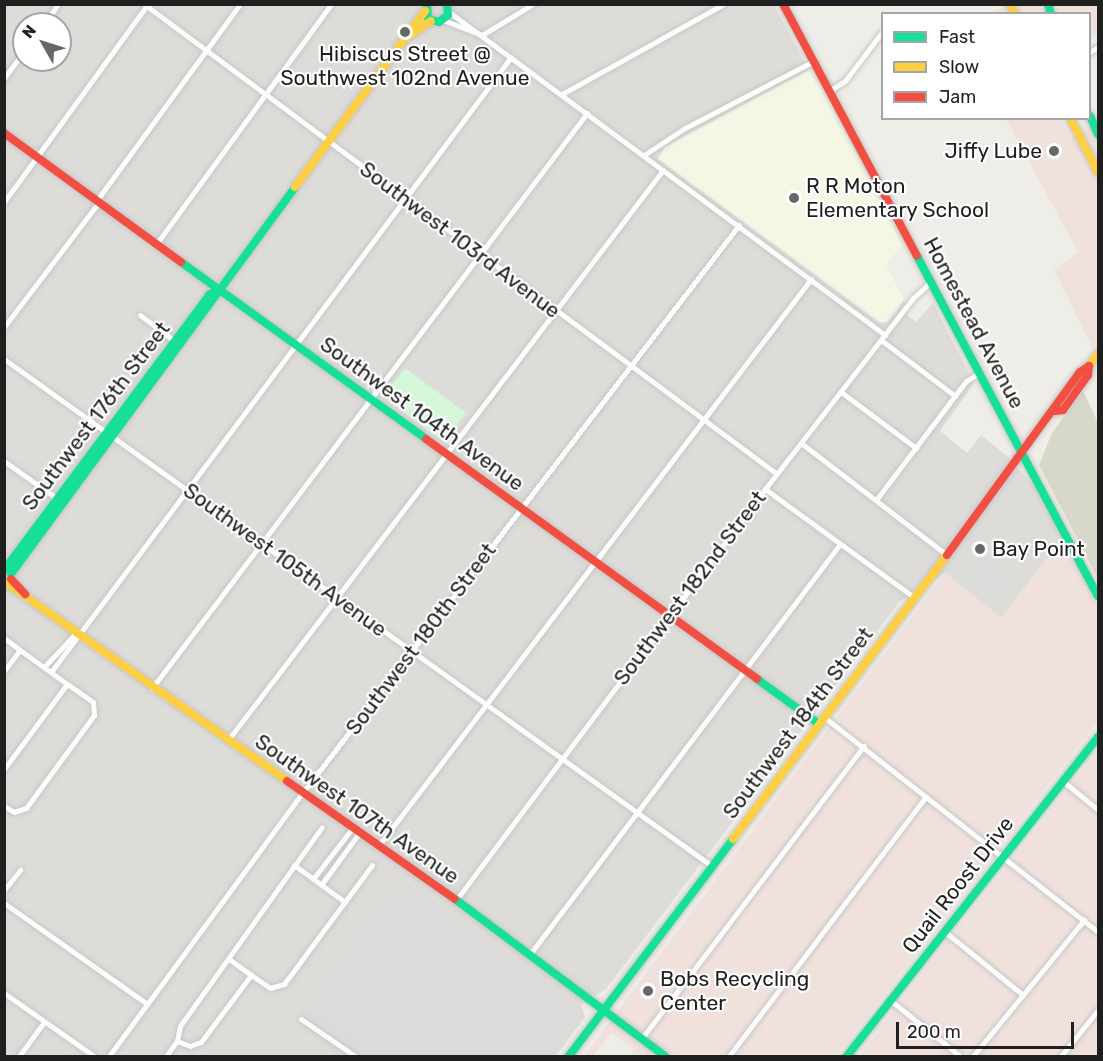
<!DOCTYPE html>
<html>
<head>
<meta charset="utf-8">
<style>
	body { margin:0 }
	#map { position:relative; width:1103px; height:1061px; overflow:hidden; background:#eeede8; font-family:Rubik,sans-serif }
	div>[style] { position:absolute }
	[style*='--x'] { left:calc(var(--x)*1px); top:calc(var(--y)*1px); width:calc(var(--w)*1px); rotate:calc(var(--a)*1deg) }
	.residential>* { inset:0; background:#dddcd9 }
	.commercial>* { inset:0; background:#f1e1dc }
	.education>* { inset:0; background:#f5f7e4 }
	.religious>* { inset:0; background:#dcdbd9 }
	.construction>* { inset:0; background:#d7d8c9 }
	.park>* { inset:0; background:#d4f6d9 }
	.parking>* { inset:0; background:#dcdcda }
	.roads { filter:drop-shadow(0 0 2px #c6c6c4) drop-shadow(0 0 2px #c6c6c4) }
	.street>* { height:5px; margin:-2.5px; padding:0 2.5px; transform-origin:2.5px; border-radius:2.5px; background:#fcfcfc }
	.fast>* { height:8px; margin:-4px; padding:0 4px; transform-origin:4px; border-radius:4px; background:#16e098 }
	.slow>* { height:8px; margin:-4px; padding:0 4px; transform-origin:4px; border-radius:4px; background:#ffcf43 }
	.jam>* { height:8px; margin:-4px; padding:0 4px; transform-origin:4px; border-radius:4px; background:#f24e42 }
	.dots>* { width:16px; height:16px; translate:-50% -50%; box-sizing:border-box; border:3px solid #fff; border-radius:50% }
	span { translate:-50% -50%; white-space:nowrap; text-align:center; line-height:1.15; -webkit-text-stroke:4.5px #fff; paint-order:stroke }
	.poi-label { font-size:21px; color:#1f1f1f }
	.right { translate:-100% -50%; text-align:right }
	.left { translate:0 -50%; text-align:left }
	.street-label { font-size:21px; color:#1f1f1f }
	.frame { position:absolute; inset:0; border:6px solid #1f1f1f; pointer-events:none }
	.legend { position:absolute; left:881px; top:12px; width:210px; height:108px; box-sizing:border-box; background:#fff; border:2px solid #a5a5a5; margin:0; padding:8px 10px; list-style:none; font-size:18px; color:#1f1f1f }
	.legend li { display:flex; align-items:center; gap:12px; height:30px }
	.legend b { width:30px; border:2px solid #a5a5a5 }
	.north { position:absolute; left:12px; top:12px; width:60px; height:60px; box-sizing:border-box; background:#fff; border:2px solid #a5a5a5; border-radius:50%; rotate:309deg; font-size:16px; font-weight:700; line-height:24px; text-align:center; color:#1f1f1f }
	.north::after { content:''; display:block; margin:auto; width:21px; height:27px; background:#676765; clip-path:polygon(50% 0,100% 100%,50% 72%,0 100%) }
	.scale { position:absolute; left:896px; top:1022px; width:178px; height:27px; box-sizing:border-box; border:3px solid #1f1f1f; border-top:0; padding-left:8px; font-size:18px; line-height:21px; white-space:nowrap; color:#1f1f1f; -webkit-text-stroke:4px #fff; paint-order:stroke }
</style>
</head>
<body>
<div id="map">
	<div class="residential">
		<div style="clip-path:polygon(evenodd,5px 5px,774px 5px,809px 70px,665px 147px,658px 159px,880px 323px,888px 322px,904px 300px,907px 315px,916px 322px,933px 303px,974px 383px,940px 431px,967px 453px,981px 435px,1008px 457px,1033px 485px,1063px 538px,1001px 618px,945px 573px,899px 602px,606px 989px,581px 1005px,398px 875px,297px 1013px,361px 1056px,5px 1056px,5px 5px,24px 24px,60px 24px,60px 60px,24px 60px,24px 24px)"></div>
	</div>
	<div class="commercial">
		<div style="clip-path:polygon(1007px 5px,1098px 5px,1098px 34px,1090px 38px,1090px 14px,990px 14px)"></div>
		<div style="clip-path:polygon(1006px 119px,1060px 119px,1071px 138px,1098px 122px,1098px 359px,1054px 270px,1078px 252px)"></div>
		<div style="clip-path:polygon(1063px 538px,1098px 607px,1098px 721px,836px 1056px,629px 1056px,634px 1049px,611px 1033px,593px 1056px,584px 1056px,945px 573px,1001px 618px)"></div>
		<div style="clip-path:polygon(1098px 751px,1098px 1056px,860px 1056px,887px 1019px)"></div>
	</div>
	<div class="education">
		<div style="clip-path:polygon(809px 70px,825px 91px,902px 245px,886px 265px,904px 300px,883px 323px,658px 159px,665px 147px)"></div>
	</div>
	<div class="religious">
		<div style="clip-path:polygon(398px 875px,581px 1005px,585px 1017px,556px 1056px,361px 1056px,297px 1013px)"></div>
	</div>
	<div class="construction">
		<div style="clip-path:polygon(1083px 391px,1098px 423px,1097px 577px,1039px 465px,1052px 433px)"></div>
	</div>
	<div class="park">
		<div style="clip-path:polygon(405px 368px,466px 413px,446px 438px,437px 437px,389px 401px,388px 389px)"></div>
	</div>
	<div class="parking">
		<div style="clip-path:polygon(977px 554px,1014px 581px,998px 603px,992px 604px,958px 579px)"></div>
	</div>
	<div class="roads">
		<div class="street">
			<div style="--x:144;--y:4;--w:788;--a:36.59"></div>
			<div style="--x:449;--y:12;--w:543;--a:36.53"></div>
			<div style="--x:443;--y:20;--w:40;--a:21"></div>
			<div style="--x:44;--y:24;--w:24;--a:-55"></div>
			<div style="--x:482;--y:35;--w:60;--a:-31.3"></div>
			<div style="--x:1090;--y:52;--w:9;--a:-32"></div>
			<div style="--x:4;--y:78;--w:34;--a:-53"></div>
			<div style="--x:829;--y:91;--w:19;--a:-32"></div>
			<div style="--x:845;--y:81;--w:61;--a:-52.9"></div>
			<div style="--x:562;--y:94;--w:185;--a:-29.1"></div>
			<div style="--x:644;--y:155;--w:49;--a:-33.4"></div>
			<div style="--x:685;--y:128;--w:143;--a:-27.5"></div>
			<div style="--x:97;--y:200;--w:243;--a:-53.9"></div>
			<div style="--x:4;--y:202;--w:245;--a:-54"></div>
			<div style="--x:157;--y:243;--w:296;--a:-53.9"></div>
			<div style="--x:140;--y:315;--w:46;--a:37.1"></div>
			<div style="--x:4;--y:327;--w:157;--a:-52.8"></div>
			<div style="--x:881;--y:340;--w:93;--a:37.1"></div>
			<div style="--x:4;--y:359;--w:871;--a:35.61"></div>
			<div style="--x:841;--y:392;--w:94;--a:36.7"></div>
			<div style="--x:801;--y:443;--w:184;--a:37.5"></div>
			<div style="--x:4;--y:461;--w:67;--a:35.3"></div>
			<div style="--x:765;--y:489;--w:185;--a:36"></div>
			<div style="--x:876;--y:500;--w:149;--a:-52.9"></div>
			<div style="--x:966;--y:381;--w:15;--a:-32"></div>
			<div style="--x:4;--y:638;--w:20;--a:37"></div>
			<div style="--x:44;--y:667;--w:45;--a:-46.8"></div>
			<div style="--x:4;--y:671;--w:26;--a:-53"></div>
			<div style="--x:20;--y:650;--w:58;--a:35.9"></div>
			<div style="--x:67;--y:684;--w:106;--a:126.5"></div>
			<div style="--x:51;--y:672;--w:768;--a:-53.2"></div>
			<div style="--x:152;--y:688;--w:721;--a:-52.89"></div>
			<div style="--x:824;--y:717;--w:348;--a:38.1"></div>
			<div style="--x:228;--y:740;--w:717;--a:-52.65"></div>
			<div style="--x:1063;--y:781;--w:45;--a:39.6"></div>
			<div style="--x:4;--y:806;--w:12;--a:31"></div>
			<div style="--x:14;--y:812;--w:13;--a:-18"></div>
			<div style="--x:26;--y:808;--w:115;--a:-53.8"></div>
			<div style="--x:94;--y:715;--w:13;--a:-94"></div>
			<div style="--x:93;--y:702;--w:32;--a:-145"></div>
			<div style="--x:379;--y:845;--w:712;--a:-52.65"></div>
			<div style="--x:294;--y:865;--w:63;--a:36"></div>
			<div style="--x:313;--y:879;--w:66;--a:-52.4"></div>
			<div style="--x:321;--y:885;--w:66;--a:-53.7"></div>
			<div style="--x:4;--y:890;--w:26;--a:-51"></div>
			<div style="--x:456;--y:900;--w:514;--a:-53.06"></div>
			<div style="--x:765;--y:489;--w:242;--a:-52.2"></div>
			<div style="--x:913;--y:298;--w:24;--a:-42"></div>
			<div style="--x:4;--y:903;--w:175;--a:35.2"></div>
			<div style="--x:944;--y:931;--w:102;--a:39"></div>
			<div style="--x:530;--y:954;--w:514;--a:-52.91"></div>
			<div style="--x:229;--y:959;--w:27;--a:36"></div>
			<div style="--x:4;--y:993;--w:110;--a:35"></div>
			<div style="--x:890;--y:1000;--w:90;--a:38.7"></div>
			<div style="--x:301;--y:1019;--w:65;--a:34.4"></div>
			<div style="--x:642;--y:1038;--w:367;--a:-52.8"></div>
			<div style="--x:177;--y:1041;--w:14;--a:21"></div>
			<div style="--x:190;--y:1046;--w:12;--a:-20"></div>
			<div style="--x:201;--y:1042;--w:84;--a:-53.3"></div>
			<div style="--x:251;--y:975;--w:23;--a:34"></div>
			<div style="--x:270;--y:988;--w:15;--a:-16"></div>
			<div style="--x:284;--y:984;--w:148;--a:-53.5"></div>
			<div style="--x:19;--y:1056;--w:42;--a:-53.7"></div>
			<div style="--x:109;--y:1056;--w:313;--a:-53.7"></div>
			<div style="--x:294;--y:804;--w:730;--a:-52.46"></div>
			<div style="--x:166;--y:1056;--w:19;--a:-54"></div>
			<div style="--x:177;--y:1041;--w:15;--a:-79"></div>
			<div style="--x:180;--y:1026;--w:244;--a:-54.5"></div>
			<div style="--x:729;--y:1056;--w:326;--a:-52.8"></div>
			<div style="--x:973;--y:1056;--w:176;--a:-50.8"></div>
			<div style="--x:1061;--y:1056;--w:59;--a:-51.2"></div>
		</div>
		<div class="fast">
			<div style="--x:427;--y:4;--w:15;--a:86"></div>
			<div style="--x:428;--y:19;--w:11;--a:15"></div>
			<div style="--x:439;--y:22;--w:11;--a:-38"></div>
			<div style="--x:448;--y:15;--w:11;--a:-95"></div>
			<div style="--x:1048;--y:4;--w:10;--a:73"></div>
			<div style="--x:1090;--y:116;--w:20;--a:66"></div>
			<div style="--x:917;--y:256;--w:385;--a:62"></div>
			<div style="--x:181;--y:262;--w:302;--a:35.8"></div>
			<div style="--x:5;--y:569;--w:342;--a:-53.3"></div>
			<div style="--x:209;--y:295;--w:12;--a:-31"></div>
			<div style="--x:11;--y:574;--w:480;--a:-53.7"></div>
			<div style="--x:757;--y:679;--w:77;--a:36"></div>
			<div style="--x:455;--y:899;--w:262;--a:36.8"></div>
			<div style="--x:569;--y:1056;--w:272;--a:-52.9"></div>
			<div style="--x:847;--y:1056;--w:406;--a:-51.8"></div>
		</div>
		<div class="slow">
			<div style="--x:1010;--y:4;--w:11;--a:63"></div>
			<div style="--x:410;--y:35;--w:25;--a:-34"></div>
			<div style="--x:1070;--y:118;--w:61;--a:62.6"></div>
			<div style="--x:295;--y:187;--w:219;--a:-53.5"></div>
			<div style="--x:1089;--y:366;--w:15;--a:-53"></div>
			<div style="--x:8;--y:584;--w:342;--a:35.2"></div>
			<div style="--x:733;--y:839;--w:356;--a:-53"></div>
		</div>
		<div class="jam">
			<div style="--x:783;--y:4;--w:285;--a:62"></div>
			<div style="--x:4;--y:133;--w:219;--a:36.1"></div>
			<div style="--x:426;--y:439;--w:409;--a:35.9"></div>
			<div style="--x:947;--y:555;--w:226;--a:-54"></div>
			<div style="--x:1080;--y:372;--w:11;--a:-34"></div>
			<div style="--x:1089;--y:366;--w:9;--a:96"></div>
			<div style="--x:1088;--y:375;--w:43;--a:125.5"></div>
			<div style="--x:1063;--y:410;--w:8;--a:173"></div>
			<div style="--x:11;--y:579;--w:21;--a:47"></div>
			<div style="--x:287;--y:781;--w:205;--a:35.1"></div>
		</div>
	</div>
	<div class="dots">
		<div style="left:405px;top:32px;background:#676765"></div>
		<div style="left:1054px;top:151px;background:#676765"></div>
		<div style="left:794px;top:198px;background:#676765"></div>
		<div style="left:980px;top:549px;background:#676765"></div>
		<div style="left:648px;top:991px;background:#676765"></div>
	</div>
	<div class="poi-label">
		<span style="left:405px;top:66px">Hibiscus Street @<br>Southwest 102nd Avenue</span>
		<span class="right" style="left:1042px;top:151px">Jiffy Lube</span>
		<span class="left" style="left:806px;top:198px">R R Moton<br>Elementary School</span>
		<span class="left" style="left:992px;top:549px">Bay Point</span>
		<span class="left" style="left:660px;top:991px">Bobs Recycling<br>Center</span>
	</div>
	<div class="street-label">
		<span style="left:460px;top:240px;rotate:37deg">Southwest 103rd Avenue</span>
		<span style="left:974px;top:323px;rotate:62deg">Homestead Avenue</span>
		<span style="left:422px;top:414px;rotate:36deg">Southwest 104th Avenue</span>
		<span style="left:96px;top:416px;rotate:-53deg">Southwest 176th Street</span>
		<span style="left:285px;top:560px;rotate:36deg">Southwest 105th Avenue</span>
		<span style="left:690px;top:588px;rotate:-53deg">Southwest 182nd Street</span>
		<span style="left:421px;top:639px;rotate:-53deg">Southwest 180th Street</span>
		<span style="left:798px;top:723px;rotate:-53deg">Southwest 184th Street</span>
		<span style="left:357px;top:809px;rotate:35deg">Southwest 107th Avenue</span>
		<span style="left:958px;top:885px;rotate:-52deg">Quail Roost Drive</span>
	</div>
	<div class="frame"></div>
	<ul class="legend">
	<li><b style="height:8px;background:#16e098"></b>Fast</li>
	<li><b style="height:8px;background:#ffcf43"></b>Slow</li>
	<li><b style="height:8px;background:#f24e42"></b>Jam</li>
	</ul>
	<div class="north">N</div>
	<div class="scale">200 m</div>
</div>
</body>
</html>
